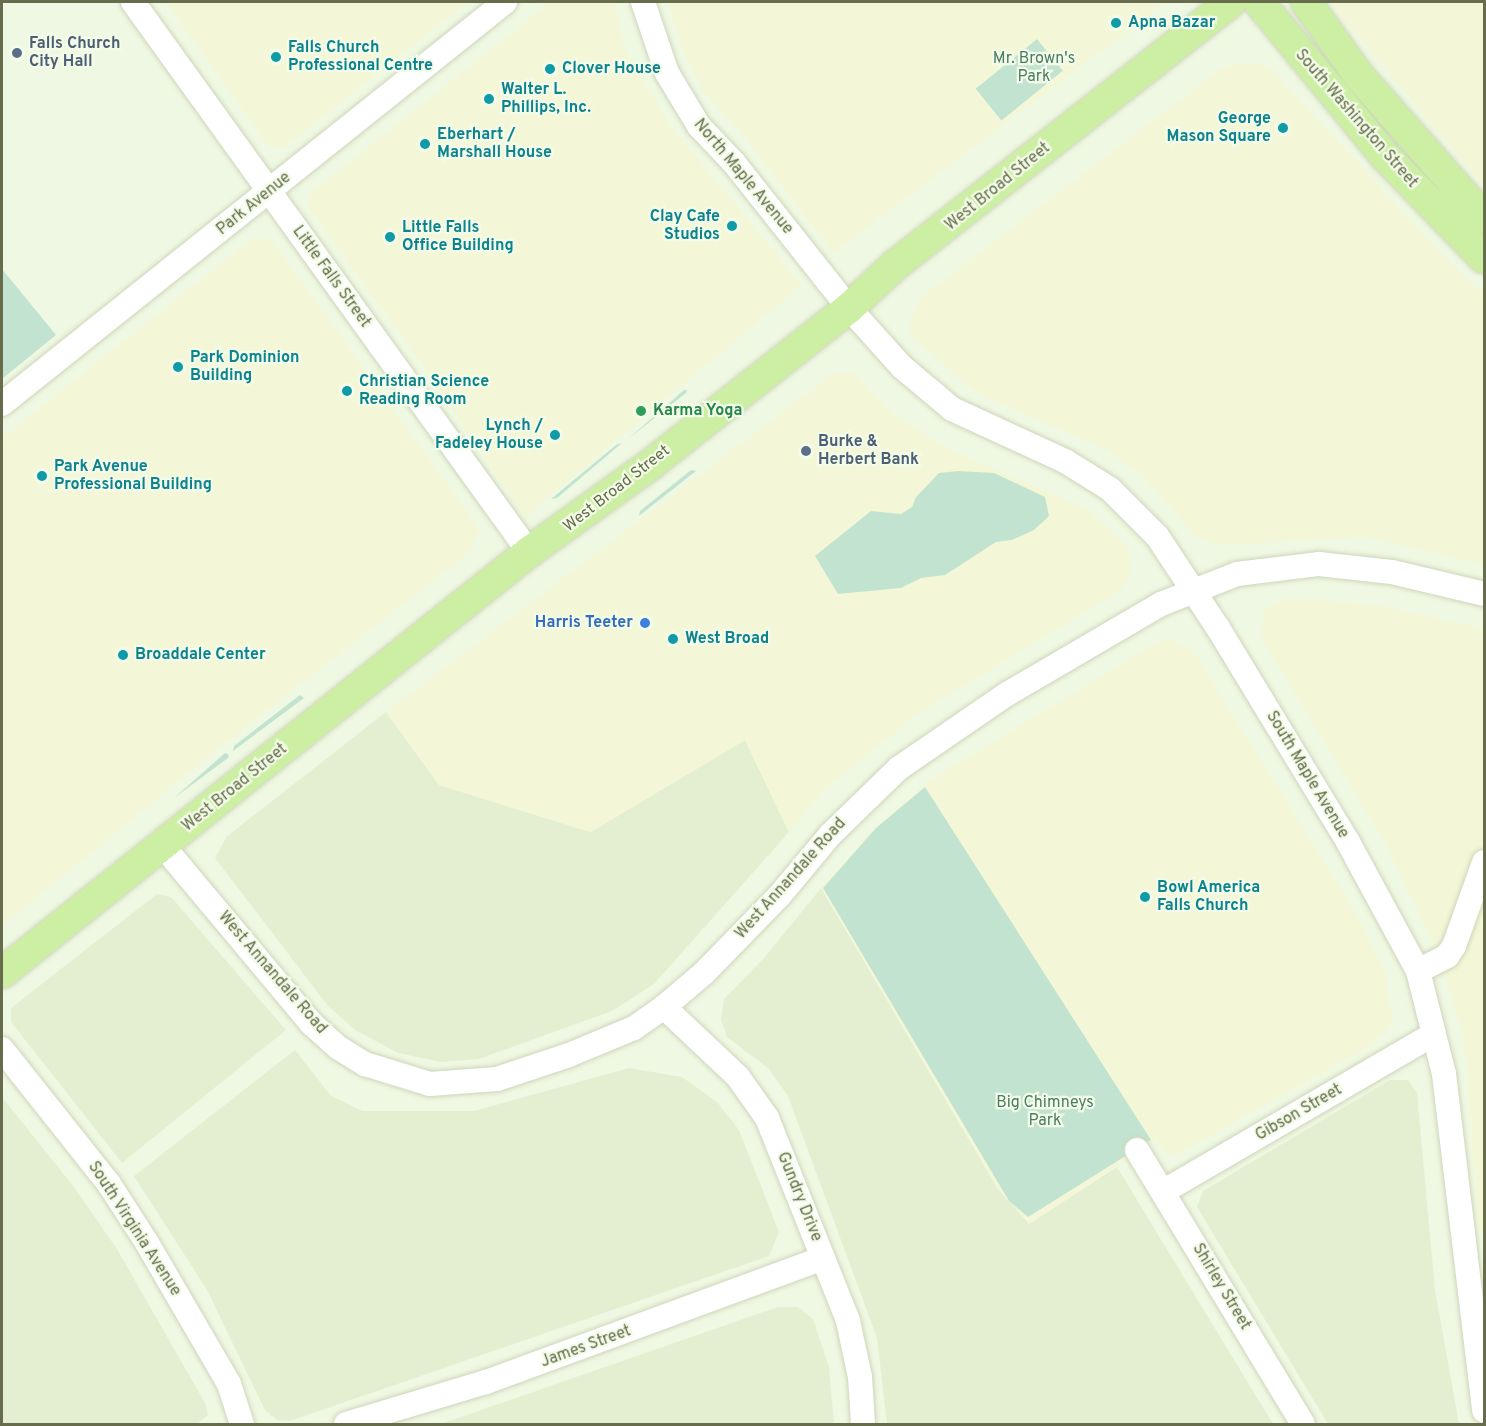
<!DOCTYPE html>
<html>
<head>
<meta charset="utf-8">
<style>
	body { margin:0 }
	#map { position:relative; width:1486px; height:1426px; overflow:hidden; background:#eff8e2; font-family:Overpass,sans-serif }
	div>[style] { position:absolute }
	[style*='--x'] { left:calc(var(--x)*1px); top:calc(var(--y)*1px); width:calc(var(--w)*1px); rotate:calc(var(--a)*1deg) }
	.residential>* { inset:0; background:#e4efd2 }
	.commercial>* { inset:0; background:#f3f7d7 }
	.green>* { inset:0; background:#c3e3d1; transform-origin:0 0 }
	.roads { filter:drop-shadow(0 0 2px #ced6bb) drop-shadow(0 0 2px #ced6bb) }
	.minor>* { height:24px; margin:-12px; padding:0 12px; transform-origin:12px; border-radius:12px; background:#fff }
	.major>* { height:30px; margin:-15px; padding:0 15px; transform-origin:15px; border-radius:15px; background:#ccefa3 }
	.dots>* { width:16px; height:16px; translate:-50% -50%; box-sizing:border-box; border:3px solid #f3fce8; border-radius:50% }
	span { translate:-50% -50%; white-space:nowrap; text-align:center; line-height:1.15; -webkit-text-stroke:4.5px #f3fce8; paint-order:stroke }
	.culture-label { font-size:16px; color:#0d838f; font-weight:700 }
	.left { translate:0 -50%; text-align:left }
	.right { translate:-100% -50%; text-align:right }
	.service-label { font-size:16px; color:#4e5e75; font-weight:700 }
	.park-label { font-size:16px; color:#4c7c66 }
	.street-label { font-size:16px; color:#666c4c }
	.leisure-label { font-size:16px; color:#27864d; font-weight:700 }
	.shop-label { font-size:16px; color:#366cbe; font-weight:700 }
	.frame { position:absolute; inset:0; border:3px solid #666c4c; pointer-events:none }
</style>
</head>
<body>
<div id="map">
	<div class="residential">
		<div style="clip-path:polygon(386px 712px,439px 785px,590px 832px,745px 740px,789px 832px,654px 984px,612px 1011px,479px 1059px,441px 1062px,398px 1053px,355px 1030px,328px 1006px,215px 858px,226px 837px)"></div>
		<div style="clip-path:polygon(821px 888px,998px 1189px,1029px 1224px,1117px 1167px,1273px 1424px,887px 1424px,877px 1338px,788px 1096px,768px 1068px,727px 1037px,721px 1020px,724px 999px,764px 958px)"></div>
		<div style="clip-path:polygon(157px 894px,171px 897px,286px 1030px,122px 1163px,11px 1022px,11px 1008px)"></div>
		<div style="clip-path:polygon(295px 1050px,331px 1096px,363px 1111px,474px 1111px,629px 1068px,682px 1077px,717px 1102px,739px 1130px,779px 1232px,769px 1256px,290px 1421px,277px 1420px,265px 1410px,207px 1290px,134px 1176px)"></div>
		<div style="clip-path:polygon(1390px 1080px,1408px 1080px,1417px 1093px,1435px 1290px,1459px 1424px,1328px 1424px,1197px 1207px,1203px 1191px)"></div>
		<div style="clip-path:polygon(2px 1097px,74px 1187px,117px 1249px,205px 1403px,208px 1415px,197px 1424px,2px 1424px)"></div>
		<div style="clip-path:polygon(778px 1307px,798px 1307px,813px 1319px,829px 1367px,834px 1424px,441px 1424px)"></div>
	</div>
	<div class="commercial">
		<div style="clip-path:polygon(166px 2px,468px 2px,282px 149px,268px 145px)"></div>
		<div style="clip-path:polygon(551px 2px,615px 2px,624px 47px,668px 123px,802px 285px,525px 517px,419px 360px,307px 206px,312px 192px)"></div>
		<div style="clip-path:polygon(668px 2px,1166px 2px,833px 253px,742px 134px,704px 93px,680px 45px)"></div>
		<div style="clip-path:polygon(1329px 2px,1484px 2px,1484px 186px,1476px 177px)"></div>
		<div style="clip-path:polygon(1247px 63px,1270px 67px,1441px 253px,1484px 295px,1484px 565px,1365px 537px,1220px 545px,1199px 539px,1143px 477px,1108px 450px,980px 395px,914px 340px,908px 328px,919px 299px,1222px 68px)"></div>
		<div style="clip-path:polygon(254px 238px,272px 240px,480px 530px,469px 553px,225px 743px,2px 926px,2px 438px)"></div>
		<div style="clip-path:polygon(854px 373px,901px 420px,945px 447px,1088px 510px,1128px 549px,1131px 568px,1124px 588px,919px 713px,826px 788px,789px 832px,745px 740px,591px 832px,439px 785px,386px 712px,833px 374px)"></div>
		<div style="clip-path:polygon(1301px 599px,1380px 605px,1484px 629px,1484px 1232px,1479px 1231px,1464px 1039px,1439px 956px,1389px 850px,1262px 639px,1263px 613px,1276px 602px)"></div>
		<div style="clip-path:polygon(1171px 639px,1191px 648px,1353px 908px,1385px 972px,1393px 1025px,1368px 1047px,1176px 1155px,1167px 1154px,1156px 1140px,1029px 1224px,998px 1189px,821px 888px,876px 827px,931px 780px,1158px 642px)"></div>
	</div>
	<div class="green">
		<div style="left:1037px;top:39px;width:41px;height:79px;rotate:51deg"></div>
		<div style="clip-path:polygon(2px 269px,56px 335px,2px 379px)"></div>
		<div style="clip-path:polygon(684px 390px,687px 390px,686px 393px,628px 439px)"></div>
		<div style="clip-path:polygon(622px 443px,557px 498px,551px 499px,616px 445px)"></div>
		<div style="clip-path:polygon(691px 470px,696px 471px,639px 516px,640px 511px)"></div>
		<div style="clip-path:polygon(958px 471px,994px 473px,1045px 497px,1049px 516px,1034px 530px,1012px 540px,996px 542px,945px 575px,921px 578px,901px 588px,838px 594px,815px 556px,871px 511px,901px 514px,912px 507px,916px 497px,939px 473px)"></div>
		<div style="clip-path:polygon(300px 695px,304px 698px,233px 751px,234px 746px)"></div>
		<div style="clip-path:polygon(225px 753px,229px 755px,228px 758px,174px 798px)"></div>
		<div style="clip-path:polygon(925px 787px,1151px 1140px,1028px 1217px,1009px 1201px,823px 888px,876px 828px)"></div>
	</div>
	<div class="roads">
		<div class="minor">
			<div style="--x:133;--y:2;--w:678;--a:54.25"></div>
			<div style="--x:643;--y:2;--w:75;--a:71.3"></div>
			<div style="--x:667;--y:73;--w:62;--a:58.9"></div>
			<div style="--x:699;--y:126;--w:51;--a:46.6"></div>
			<div style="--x:734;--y:163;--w:185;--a:51.6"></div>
			<div style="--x:849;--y:308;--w:79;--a:48.1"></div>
			<div style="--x:902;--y:367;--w:65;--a:40"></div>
			<div style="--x:952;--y:409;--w:124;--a:24.7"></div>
			<div style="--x:1065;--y:461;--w:53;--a:31.9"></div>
			<div style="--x:1110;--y:489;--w:66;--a:45"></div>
			<div style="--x:1157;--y:536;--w:110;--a:56.5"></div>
			<div style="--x:1218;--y:628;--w:250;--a:58.7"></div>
			<div style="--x:1348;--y:842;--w:147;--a:61.5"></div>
			<div style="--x:1418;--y:971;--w:106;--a:75.8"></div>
			<div style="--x:1444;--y:1074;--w:339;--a:83.2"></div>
			<div style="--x:2;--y:404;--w:644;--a:-38.63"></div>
			<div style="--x:163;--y:846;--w:232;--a:50.1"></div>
			<div style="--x:312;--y:1024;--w:36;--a:42"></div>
			<div style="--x:339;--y:1048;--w:31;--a:32"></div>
			<div style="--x:365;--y:1064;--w:68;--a:17.1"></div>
			<div style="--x:430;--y:1084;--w:67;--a:-4.3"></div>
			<div style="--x:497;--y:1079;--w:76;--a:-18.4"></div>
			<div style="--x:569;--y:1055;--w:70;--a:-22.6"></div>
			<div style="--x:634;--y:1028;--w:37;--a:-35"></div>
			<div style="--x:664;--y:1007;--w:52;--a:-40.4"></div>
			<div style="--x:704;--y:973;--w:109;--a:-45.7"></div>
			<div style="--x:780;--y:895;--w:78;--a:-50.2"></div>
			<div style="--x:830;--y:835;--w:96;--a:-44.2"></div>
			<div style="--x:899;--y:768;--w:131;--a:-34.4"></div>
			<div style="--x:1007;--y:694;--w:178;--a:-30.3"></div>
			<div style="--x:1161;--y:604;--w:82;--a:-21.5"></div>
			<div style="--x:1237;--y:574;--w:83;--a:-7"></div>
			<div style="--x:1319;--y:564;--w:73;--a:6.3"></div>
			<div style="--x:1392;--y:572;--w:95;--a:13.4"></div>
			<div style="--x:1418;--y:971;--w:33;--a:-27"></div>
			<div style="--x:1447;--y:956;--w:12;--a:-55"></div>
			<div style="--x:1454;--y:946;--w:89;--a:-70.3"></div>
			<div style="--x:664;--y:1007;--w:102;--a:43.4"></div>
			<div style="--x:738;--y:1077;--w:50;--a:54.7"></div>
			<div style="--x:767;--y:1118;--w:219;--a:68.2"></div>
			<div style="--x:848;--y:1321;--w:57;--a:77.9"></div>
			<div style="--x:860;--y:1377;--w:47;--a:86.3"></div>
			<div style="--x:2;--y:1049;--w:172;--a:51.6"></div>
			<div style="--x:109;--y:1184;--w:70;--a:57.2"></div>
			<div style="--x:147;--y:1243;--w:163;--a:59.8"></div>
			<div style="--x:229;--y:1384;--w:42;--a:72"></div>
			<div style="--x:1137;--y:1150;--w:320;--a:58.8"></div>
			<div style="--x:1164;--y:1191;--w:312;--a:-30.2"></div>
			<div style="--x:346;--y:1424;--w:146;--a:-16.7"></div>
			<div style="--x:486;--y:1382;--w:359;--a:-20.2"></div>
		</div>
		<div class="major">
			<div style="--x:1259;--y:2;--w:199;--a:50.7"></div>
			<div style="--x:1385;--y:156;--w:142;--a:45.9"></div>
			<div style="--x:1306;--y:2;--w:90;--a:54.5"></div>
			<div style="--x:1358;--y:75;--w:191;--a:48.6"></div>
			<div style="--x:2;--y:973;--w:675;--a:-38.62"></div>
			<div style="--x:529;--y:552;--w:149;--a:-35.7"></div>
			<div style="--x:650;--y:465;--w:253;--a:-38.3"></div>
			<div style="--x:849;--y:308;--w:62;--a:-43"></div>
			<div style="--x:894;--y:266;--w:428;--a:-38.1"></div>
		</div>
	</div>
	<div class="dots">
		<div style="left:1116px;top:23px;background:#0f9aa8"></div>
		<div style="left:17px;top:53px;background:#5c6f8a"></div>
		<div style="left:276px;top:57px;background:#0f9aa8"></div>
		<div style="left:550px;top:69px;background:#0f9aa8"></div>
		<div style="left:489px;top:99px;background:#0f9aa8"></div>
		<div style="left:1283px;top:128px;background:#0f9aa8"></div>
		<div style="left:425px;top:144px;background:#0f9aa8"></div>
		<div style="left:732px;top:226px;background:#0f9aa8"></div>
		<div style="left:390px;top:237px;background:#0f9aa8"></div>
		<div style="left:178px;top:367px;background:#0f9aa8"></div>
		<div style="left:347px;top:391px;background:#0f9aa8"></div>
		<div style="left:641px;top:411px;background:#2e9e5b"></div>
		<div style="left:555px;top:435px;background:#0f9aa8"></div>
		<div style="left:806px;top:451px;background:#5c6f8a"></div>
		<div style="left:42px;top:476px;background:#0f9aa8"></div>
		<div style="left:645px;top:623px;background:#3f7fe0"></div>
		<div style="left:673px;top:639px;background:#0f9aa8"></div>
		<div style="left:123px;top:655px;background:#0f9aa8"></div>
		<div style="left:1145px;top:897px;background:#0f9aa8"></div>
	</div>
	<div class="culture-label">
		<span class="left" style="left:1128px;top:23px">Apna Bazar</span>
		<span class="left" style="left:288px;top:57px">Falls Church<br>Professional Centre</span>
		<span class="left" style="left:562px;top:69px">Clover House</span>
		<span class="left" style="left:501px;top:99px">Walter L.<br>Phillips, Inc.</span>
		<span class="right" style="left:1271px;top:128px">George<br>Mason Square</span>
		<span class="left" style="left:437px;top:144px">Eberhart /<br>Marshall House</span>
		<span class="right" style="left:720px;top:226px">Clay Cafe<br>Studios</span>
		<span class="left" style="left:402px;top:237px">Little Falls<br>Office Building</span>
		<span class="left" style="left:190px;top:367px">Park Dominion<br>Building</span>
		<span class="left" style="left:359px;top:391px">Christian Science<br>Reading Room</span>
		<span class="right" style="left:543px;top:435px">Lynch /<br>Fadeley House</span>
		<span class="left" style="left:54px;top:476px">Park Avenue<br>Professional Building</span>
		<span class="left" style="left:685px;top:639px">West Broad</span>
		<span class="left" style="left:135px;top:655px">Broaddale Center</span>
		<span class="left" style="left:1157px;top:897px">Bowl America<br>Falls Church</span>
	</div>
	<div class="service-label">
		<span class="left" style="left:29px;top:53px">Falls Church<br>City Hall</span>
		<span class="left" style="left:818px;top:451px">Burke &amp;<br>Herbert Bank</span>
	</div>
	<div class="park-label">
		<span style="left:1034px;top:68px">Mr. Brown's<br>Park</span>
		<span style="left:1045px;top:1112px">Big Chimneys<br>Park</span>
	</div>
	<div class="street-label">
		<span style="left:1356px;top:119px;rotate:49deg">South Washington Street</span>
		<span style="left:743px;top:177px;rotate:50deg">North Maple Avenue</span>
		<span style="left:998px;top:187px;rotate:-39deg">West Broad Street</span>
		<span style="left:254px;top:204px;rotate:-39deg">Park Avenue</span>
		<span style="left:331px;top:277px;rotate:54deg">Little Falls Street</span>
		<span style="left:617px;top:489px;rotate:-38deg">West Broad Street</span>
		<span style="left:1307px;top:775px;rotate:59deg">South Maple Avenue</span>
		<span style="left:235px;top:788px;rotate:-39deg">West Broad Street</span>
		<span style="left:791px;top:879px;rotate:-48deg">West Annandale Road</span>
		<span style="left:272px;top:973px;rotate:49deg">West Annandale Road</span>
		<span style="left:1299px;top:1113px;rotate:-30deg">Gibson Street</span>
		<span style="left:799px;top:1197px;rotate:68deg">Gundry Drive</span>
		<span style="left:134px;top:1229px;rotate:57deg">South Virginia Avenue</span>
		<span style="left:1221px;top:1287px;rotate:59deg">Shirley Street</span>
		<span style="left:586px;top:1347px;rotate:-20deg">James Street</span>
	</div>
	<div class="leisure-label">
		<span class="left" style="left:653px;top:411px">Karma Yoga</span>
	</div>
	<div class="shop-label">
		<span class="right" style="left:633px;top:623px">Harris Teeter</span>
	</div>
	<div class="frame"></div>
</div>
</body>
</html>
